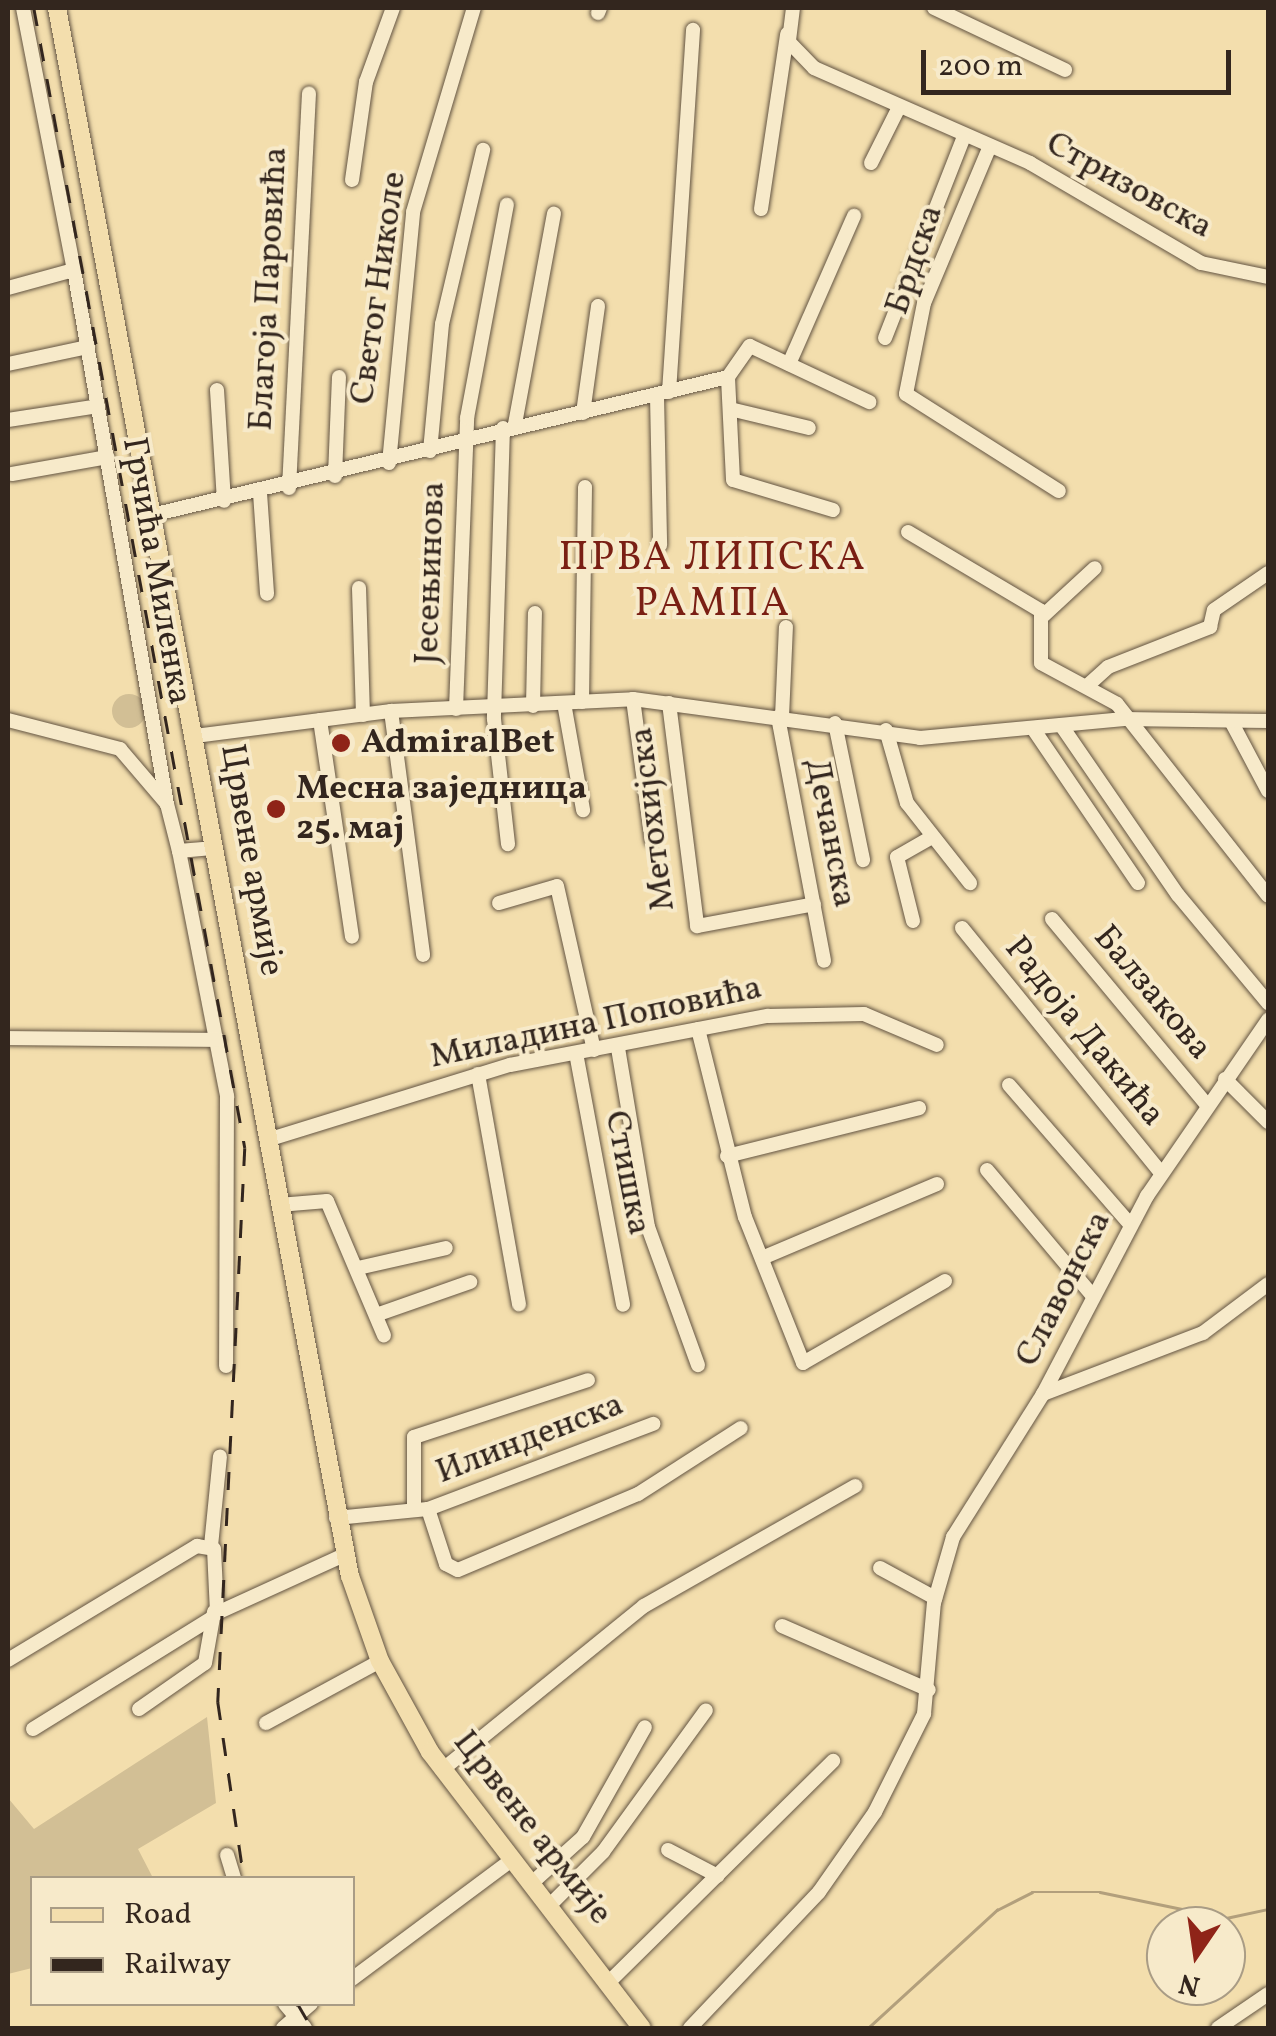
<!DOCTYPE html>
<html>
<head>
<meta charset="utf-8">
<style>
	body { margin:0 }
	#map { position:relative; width:1276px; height:2036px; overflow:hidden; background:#f3dead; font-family:Vollkorn,serif }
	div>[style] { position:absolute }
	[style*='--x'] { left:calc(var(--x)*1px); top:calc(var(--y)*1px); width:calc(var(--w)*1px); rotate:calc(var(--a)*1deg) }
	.green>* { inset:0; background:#d2bf95 }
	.round { border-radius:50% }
	.stream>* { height:2.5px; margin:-1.25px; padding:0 1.25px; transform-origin:1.25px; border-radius:1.25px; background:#b29f7c }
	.roads { filter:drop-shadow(0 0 2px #635442) drop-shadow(0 0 2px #635442) }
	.minor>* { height:14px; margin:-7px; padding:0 7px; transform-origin:7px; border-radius:7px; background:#f7eaca }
	.major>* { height:18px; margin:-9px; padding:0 9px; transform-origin:9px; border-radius:9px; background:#f3dead }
	.rail>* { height:2.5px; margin-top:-1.25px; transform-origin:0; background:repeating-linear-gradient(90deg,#33261e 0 18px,transparent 0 36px) }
	.dots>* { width:28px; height:28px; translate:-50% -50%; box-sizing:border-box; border:5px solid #f7eaca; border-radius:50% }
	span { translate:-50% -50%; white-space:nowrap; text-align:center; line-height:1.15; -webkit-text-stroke:8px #f7eaca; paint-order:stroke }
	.street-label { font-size:35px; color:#33261e }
	.poi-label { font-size:35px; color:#33261e; font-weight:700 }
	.left { translate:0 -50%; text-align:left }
	.quarter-label { font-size:40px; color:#7a1f14; letter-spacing:2.5px }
	.frame { position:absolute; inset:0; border:10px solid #33261e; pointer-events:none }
	.legend { position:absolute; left:30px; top:1876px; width:325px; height:130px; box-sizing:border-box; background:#f7eaca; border:2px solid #a99c85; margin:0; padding:12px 18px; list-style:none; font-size:30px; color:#33261e }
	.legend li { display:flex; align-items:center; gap:20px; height:50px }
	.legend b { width:50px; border:2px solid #a99c85 }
	.north { position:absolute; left:1146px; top:1906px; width:100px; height:100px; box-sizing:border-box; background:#f7eaca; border:2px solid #a99c85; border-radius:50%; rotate:193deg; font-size:28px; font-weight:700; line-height:40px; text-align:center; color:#33261e }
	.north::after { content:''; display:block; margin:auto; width:35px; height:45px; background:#8f2418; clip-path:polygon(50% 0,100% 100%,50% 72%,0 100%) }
	.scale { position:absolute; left:921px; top:50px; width:310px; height:45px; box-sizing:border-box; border:5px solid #33261e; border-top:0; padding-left:12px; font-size:30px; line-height:35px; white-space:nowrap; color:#33261e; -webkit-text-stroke:8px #f7eaca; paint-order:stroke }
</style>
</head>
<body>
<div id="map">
	<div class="green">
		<div class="round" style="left:112px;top:694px;width:34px;height:34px"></div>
		<div style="clip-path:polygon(207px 1717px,216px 1803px,138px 1849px,153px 1878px,32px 1878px,32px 1968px,8px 1974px,8px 1798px,34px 1829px)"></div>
	</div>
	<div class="stream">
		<div style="--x:868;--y:2028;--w:175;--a:-42.5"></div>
		<div style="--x:997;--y:1910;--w:39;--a:-27"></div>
		<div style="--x:1032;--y:1892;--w:68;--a:0"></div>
		<div style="--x:1100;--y:1892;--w:129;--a:11.7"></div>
		<div style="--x:1226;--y:1918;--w:43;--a:-12.1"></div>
	</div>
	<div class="roads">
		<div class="minor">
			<div style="--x:23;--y:8;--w:267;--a:79"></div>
			<div style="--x:793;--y:8;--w:34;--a:97"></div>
			<div style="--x:789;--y:42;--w:36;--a:46"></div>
			<div style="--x:814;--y:68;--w:236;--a:23.7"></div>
			<div style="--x:1030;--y:163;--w:198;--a:30.3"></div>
			<div style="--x:1201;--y:263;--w:68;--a:11.8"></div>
			<div style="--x:934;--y:8;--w:145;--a:25.3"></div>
			<div style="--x:598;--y:13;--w:5;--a:-68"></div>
			<div style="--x:990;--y:146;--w:170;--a:112.8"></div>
			<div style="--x:924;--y:303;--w:93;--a:101.2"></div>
			<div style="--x:906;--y:394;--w:181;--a:32.4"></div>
			<div style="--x:871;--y:163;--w:60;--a:-63.4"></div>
			<div style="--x:352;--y:180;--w:99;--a:-81.9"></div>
			<div style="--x:366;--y:82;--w:79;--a:-70"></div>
			<div style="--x:761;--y:209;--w:177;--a:-81.5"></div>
			<div style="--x:8;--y:288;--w:68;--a:-15.3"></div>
			<div style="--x:74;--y:270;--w:542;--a:80.12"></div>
			<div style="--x:885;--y:338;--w:217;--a:-68.6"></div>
			<div style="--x:8;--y:364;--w:82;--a:-12"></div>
			<div style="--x:789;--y:364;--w:162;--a:-66.3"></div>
			<div style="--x:217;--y:390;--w:111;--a:86.4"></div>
			<div style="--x:669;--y:392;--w:363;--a:-86.2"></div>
			<div style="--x:657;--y:396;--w:149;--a:88.8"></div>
			<div style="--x:730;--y:409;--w:81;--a:13.5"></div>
			<div style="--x:583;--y:413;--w:108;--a:-82"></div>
			<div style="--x:8;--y:420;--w:91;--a:-8.8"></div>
			<div style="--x:515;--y:424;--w:214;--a:-79.5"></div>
			<div style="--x:503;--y:428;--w:291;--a:91.8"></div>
			<div style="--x:494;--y:719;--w:126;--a:83.6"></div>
			<div style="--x:430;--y:451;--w:128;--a:-84.6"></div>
			<div style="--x:442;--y:324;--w:179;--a:-76.7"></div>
			<div style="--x:389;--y:463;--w:252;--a:-84.5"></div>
			<div style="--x:413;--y:212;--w:213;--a:-73.4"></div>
			<div style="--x:12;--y:474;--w:97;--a:-10.1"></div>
			<div style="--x:335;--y:476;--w:99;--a:-87.7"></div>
			<div style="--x:289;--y:488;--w:395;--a:-87.1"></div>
			<div style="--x:260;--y:493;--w:101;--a:86"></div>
			<div style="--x:833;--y:510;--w:104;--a:-163.3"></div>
			<div style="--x:733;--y:480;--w:103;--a:-92.8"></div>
			<div style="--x:728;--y:377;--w:38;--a:-55"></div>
			<div style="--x:750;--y:346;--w:132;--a:25.2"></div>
			<div style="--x:156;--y:514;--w:588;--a:-13.47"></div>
			<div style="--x:908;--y:532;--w:155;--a:30.7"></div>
			<div style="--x:1041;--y:611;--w:52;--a:90"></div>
			<div style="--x:1041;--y:663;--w:86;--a:28.3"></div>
			<div style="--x:1117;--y:704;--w:244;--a:51.8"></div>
			<div style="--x:359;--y:588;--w:127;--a:88.2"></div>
			<div style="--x:1044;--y:615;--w:69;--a:-42.7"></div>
			<div style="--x:1087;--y:686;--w:28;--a:-42"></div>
			<div style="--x:1108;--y:667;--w:110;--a:-21.4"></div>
			<div style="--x:1210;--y:627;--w:17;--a:-77"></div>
			<div style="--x:1214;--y:610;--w:65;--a:-34.4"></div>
			<div style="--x:633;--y:699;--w:143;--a:82.4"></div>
			<div style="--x:582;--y:702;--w:215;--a:-89.2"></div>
			<div style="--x:564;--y:703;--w:109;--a:79.9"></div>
			<div style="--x:669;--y:703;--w:225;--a:82.8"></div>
			<div style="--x:697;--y:926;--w:119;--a:-10.6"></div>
			<div style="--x:533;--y:706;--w:93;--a:-88.8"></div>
			<div style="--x:456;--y:709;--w:291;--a:-87.8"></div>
			<div style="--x:467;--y:418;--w:217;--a:-79.4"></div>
			<div style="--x:391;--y:711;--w:246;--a:82.5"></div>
			<div style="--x:778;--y:717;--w:248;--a:79.3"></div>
			<div style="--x:782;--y:717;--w:90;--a:-87.5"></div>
			<div style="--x:8;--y:720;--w:116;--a:14.5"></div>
			<div style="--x:120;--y:749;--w:72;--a:49.5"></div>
			<div style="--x:167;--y:804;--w:49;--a:75.7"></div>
			<div style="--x:179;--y:851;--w:36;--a:-5"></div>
			<div style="--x:320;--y:720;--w:219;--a:81.6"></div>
			<div style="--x:835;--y:723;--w:140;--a:78.4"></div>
			<div style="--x:1232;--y:723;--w:77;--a:62.1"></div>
			<div style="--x:1061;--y:725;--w:206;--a:55.5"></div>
			<div style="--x:1178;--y:895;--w:141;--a:50.2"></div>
			<div style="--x:886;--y:730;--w:76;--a:74"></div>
			<div style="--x:907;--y:803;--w:102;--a:51.8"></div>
			<div style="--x:1034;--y:730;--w:185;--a:55.8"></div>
			<div style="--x:195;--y:736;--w:198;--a:-7.3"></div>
			<div style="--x:391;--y:711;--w:242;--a:-2.8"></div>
			<div style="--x:633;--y:699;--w:290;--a:7.7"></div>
			<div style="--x:920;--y:738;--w:205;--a:-5.3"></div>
			<div style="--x:1124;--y:719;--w:144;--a:0.8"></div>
			<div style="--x:179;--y:851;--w:250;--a:78.9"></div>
			<div style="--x:227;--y:1096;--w:270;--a:90.2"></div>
			<div style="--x:499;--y:903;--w:60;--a:-16.3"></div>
			<div style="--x:557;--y:886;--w:168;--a:77.3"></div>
			<div style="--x:1052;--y:919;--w:242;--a:50.2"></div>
			<div style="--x:913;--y:921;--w:66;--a:-104"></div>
			<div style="--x:897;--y:857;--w:40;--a:-29.7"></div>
			<div style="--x:962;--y:928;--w:316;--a:50.9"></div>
			<div style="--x:698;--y:1029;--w:194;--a:76"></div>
			<div style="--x:745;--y:1217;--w:157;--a:68.3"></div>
			<div style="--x:803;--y:1363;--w:164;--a:-30"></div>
			<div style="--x:8;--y:1038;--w:210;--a:0.5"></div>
			<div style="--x:618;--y:1048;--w:181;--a:80.5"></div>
			<div style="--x:648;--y:1227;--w:147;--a:70.1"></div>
			<div style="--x:576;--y:1053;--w:256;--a:79.4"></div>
			<div style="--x:478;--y:1074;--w:234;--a:79.9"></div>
			<div style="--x:1225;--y:1079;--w:61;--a:45"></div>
			<div style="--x:1009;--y:1085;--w:184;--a:49"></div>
			<div style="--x:267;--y:1140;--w:254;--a:-17.2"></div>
			<div style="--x:510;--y:1065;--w:263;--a:-10.8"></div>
			<div style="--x:768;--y:1016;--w:96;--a:-1.2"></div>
			<div style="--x:864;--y:1014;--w:79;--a:23"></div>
			<div style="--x:727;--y:1156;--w:198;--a:-14"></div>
			<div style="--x:987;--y:1170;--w:162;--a:50"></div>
			<div style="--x:279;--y:1205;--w:48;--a:-4.8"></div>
			<div style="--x:327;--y:1201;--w:146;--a:67"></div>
			<div style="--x:762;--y:1258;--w:190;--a:-22.9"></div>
			<div style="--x:358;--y:1268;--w:90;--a:-12.8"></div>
			<div style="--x:376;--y:1315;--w:100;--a:-19.3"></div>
			<div style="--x:1043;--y:1394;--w:171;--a:-20.9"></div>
			<div style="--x:1203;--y:1333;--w:81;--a:-37"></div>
			<div style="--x:414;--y:1509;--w:72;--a:-90"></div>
			<div style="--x:414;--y:1437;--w:183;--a:-18.1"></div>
			<div style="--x:428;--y:1509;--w:241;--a:-20.7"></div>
			<div style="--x:336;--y:1518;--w:92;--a:-5.6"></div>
			<div style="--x:428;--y:1509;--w:58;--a:71.9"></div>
			<div style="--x:446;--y:1564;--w:13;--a:27"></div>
			<div style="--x:458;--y:1570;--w:195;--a:-22.9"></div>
			<div style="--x:638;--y:1494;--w:122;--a:-32.7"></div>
			<div style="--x:211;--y:1546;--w:90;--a:-84.3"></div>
			<div style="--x:880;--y:1568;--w:63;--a:28.6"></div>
			<div style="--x:782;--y:1626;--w:160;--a:23.5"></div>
			<div style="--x:8;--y:1660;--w:221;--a:-31.1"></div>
			<div style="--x:197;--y:1546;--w:17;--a:10"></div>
			<div style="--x:214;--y:1549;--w:64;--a:87.3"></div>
			<div style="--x:217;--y:1613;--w:140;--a:-24.5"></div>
			<div style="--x:139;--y:1709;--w:80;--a:-34.9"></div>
			<div style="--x:205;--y:1663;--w:52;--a:-80"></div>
			<div style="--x:266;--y:1723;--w:130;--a:-28.5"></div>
			<div style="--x:33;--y:1729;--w:211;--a:-31.8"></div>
			<div style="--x:442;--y:1770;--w:260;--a:-39.1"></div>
			<div style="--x:644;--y:1606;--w:243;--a:-29.6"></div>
			<div style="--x:668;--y:1850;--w:56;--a:27.5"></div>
			<div style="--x:227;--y:1855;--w:24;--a:73"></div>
			<div style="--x:533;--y:1882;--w:67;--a:-42"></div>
			<div style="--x:583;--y:1837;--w:126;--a:-60.6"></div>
			<div style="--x:550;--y:1905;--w:75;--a:-45"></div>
			<div style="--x:603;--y:1852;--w:175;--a:-54"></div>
			<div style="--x:352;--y:1979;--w:201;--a:-36.7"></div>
			<div style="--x:609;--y:1982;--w:315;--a:-44.6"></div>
			<div style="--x:285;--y:2004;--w:31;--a:50"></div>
			<div style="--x:283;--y:2028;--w:37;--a:-41"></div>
			<div style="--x:690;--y:2028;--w:187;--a:-46.5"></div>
			<div style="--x:819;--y:1892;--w:98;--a:-55"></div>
			<div style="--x:875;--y:1812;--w:110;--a:-63.4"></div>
			<div style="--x:924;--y:1714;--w:111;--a:-84.9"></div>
			<div style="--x:934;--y:1603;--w:69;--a:-73.9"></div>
			<div style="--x:953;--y:1537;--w:169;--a:-57.8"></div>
			<div style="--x:1043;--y:1394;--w:224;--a:-62.3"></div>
			<div style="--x:1147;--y:1196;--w:214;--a:-55.5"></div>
			<div style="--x:1218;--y:2028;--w:60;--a:-34.2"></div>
		</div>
		<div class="major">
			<div style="--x:57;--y:8;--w:1595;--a:79.42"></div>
			<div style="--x:350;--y:1576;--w:90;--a:70.6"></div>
			<div style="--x:380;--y:1661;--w:104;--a:61.2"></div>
			<div style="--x:430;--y:1752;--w:348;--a:52.5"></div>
		</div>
	</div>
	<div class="rail">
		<div style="--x:34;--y:8;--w:1159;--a:79.51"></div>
		<div style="--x:245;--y:1148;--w:555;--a:92.79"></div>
		<div style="--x:218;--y:1702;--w:178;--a:81.6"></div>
		<div style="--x:298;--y:2004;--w:28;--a:60"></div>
	</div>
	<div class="dots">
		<div style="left:341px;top:743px;background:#8f2418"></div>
		<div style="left:276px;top:809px;background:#8f2418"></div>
	</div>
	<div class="street-label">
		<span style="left:1129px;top:186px;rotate:29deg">Стризовска</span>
		<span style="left:915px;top:260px;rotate:-71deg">Брдска</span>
		<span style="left:379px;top:288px;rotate:-82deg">Светог Николе</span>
		<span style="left:269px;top:289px;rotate:-87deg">Благоја Паровића</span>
		<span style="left:156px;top:571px;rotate:80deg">Грчића Миленка</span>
		<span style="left:431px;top:573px;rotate:-88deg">Јесењинова</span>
		<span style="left:653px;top:819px;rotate:-97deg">Метохијска</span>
		<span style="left:830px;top:833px;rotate:79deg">Дечанска</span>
		<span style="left:251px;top:860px;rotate:80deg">Црвене армије</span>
		<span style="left:1152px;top:993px;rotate:50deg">Балзакова</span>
		<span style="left:596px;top:1023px;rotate:-12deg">Миладина Поповића</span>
		<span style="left:1084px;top:1032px;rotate:51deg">Радоја Дакића</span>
		<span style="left:627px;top:1173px;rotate:79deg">Стишка</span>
		<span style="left:1064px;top:1289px;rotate:-63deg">Славонска</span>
		<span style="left:530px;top:1439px;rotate:-21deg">Илинденска</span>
		<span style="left:532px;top:1828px;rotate:52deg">Црвене армије</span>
	</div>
	<div class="poi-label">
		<span class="left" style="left:361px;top:743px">AdmiralBet</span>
		<span class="left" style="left:296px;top:809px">Месна заједница<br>25. мај</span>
	</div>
	<div class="quarter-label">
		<span style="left:713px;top:582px">ПРВА ЛИПСКА<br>РАМПА</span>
	</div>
	<div class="frame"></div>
	<ul class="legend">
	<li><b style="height:12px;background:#f3dead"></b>Road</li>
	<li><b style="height:12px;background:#33261e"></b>Railway</li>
	</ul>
	<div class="north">N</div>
	<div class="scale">200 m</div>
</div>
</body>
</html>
